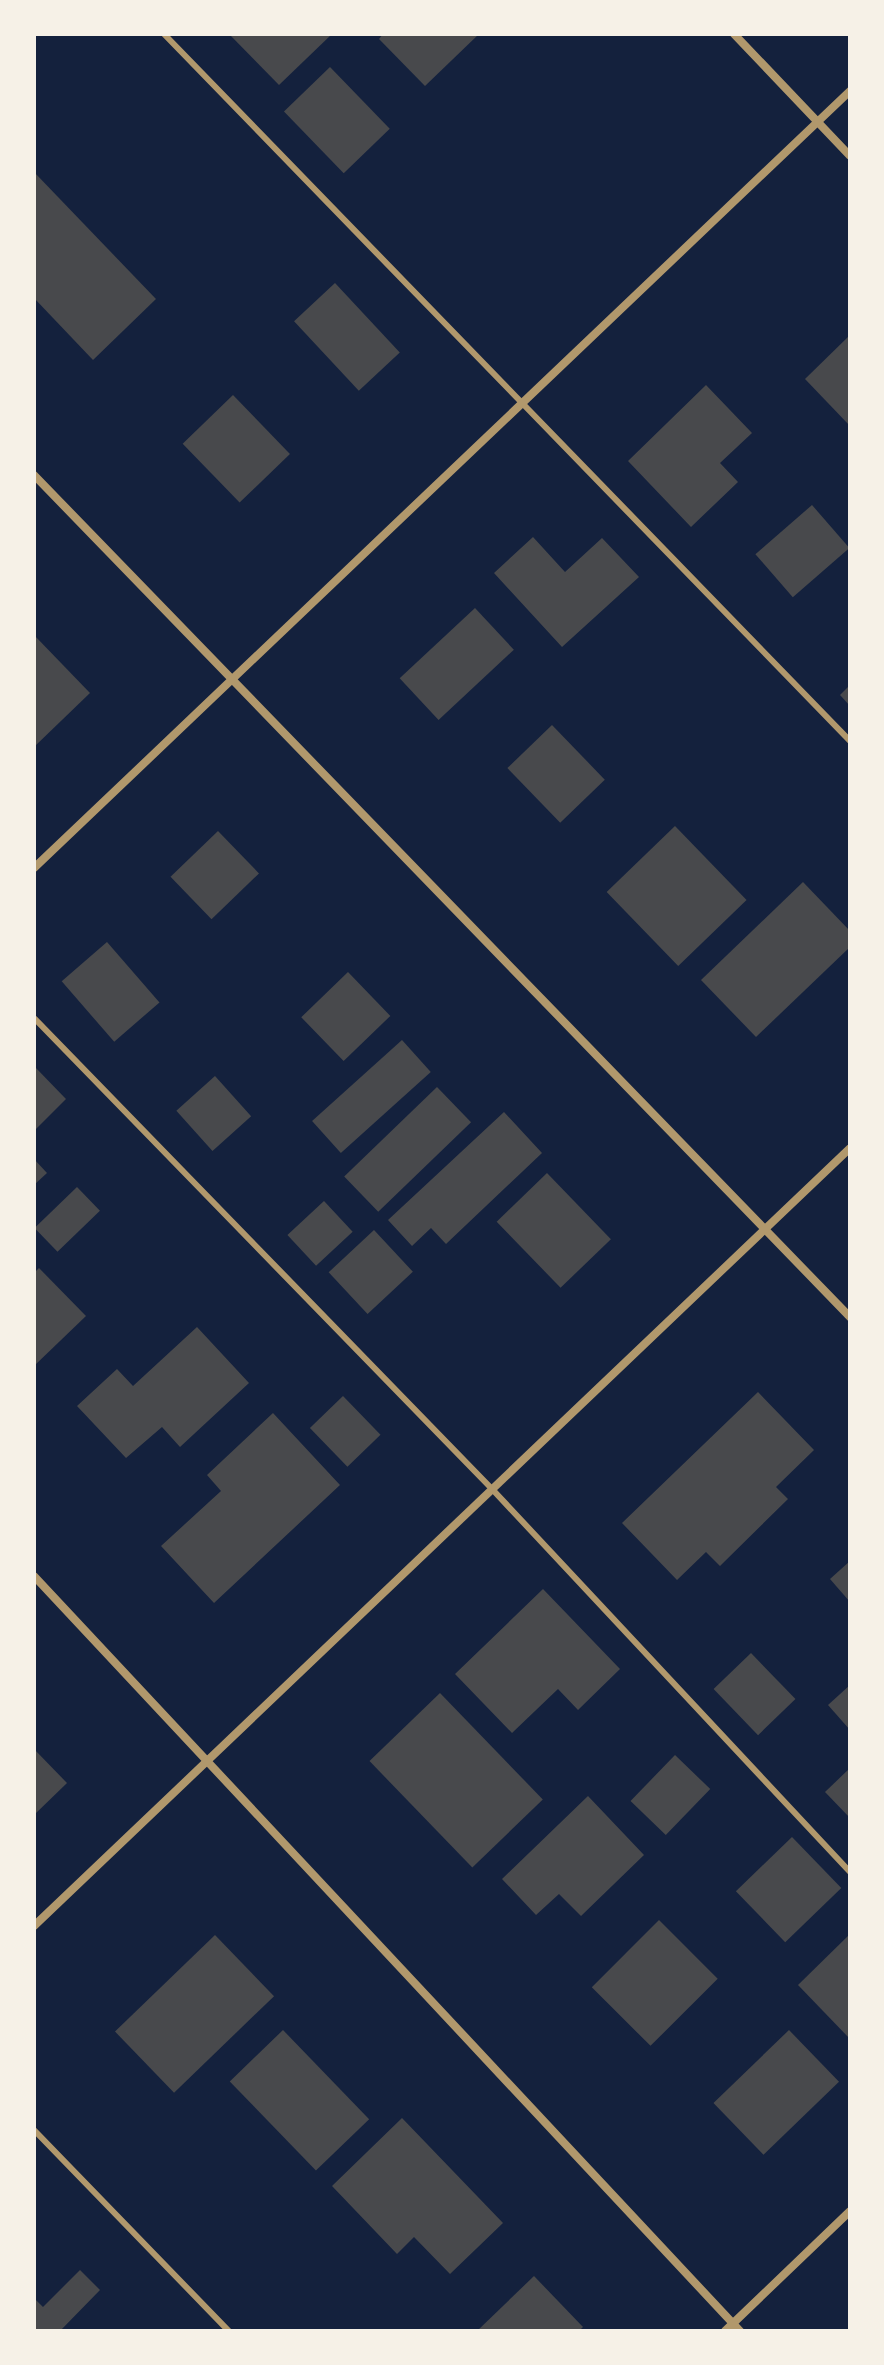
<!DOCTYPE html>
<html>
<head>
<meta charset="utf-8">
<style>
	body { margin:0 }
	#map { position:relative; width:884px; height:2365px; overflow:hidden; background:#14213d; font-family:"Exo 2",sans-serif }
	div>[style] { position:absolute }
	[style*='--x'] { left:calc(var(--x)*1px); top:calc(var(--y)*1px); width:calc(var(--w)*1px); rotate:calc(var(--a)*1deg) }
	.building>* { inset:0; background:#48494c; transform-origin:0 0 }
	.service>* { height:6px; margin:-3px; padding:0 3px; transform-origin:3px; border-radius:3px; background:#b1986c }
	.minor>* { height:8px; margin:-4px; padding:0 4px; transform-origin:4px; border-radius:4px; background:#b1986c }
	span { translate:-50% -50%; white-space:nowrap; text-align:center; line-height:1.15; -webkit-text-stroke:7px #f6f1e7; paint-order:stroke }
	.frame { position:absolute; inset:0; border:36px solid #f6f1e7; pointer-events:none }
</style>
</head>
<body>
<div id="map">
	<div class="building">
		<div style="clip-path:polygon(229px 34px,332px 34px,279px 85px)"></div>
		<div style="clip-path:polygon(383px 34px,479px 34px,425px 86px,379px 39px)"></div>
		<div style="left:330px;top:67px;width:86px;height:64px;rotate:46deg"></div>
		<div style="clip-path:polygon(34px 172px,156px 299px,93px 360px,34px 298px)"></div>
		<div style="left:335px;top:283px;width:95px;height:56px;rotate:47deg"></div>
		<div style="clip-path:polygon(850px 335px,850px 426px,805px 379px)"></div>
		<div style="clip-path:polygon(706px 385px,752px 433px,720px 463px,738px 482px,691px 527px,628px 461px)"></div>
		<div style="left:233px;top:395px;width:82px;height:70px;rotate:46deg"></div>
		<div style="left:812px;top:505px;width:57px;height:75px;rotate:49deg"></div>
		<div style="clip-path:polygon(533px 537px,565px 572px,602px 538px,639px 577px,562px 647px,494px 573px)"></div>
		<div style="left:475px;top:608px;width:57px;height:103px;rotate:47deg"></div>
		<div style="clip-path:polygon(34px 635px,90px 693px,34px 747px)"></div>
		<div style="clip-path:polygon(850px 685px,850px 706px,840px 695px)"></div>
		<div style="left:552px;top:725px;width:76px;height:62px;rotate:46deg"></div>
		<div style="left:675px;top:826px;width:103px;height:95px;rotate:46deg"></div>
		<div style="left:218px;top:831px;width:59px;height:66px;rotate:46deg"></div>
		<div style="clip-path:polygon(803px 882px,850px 931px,850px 947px,756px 1037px,701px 980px)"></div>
		<div style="left:107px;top:942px;width:80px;height:60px;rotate:49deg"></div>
		<div style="left:348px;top:972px;width:61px;height:65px;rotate:46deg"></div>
		<div style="left:402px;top:1040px;width:43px;height:121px;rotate:48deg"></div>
		<div style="clip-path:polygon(34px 1066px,66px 1099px,34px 1131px)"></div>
		<div style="left:215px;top:1076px;width:54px;height:52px;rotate:48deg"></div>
		<div style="left:437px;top:1087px;width:49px;height:129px;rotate:46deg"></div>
		<div style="clip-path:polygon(504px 1112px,542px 1153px,446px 1244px,431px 1228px,412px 1246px,388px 1220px)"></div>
		<div style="clip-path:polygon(34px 1159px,47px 1173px,34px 1185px)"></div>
		<div style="left:547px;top:1173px;width:92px;height:70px;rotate:46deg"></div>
		<div style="left:77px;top:1187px;width:33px;height:59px;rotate:46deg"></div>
		<div style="left:324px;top:1201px;width:42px;height:50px;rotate:47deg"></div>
		<div style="left:374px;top:1230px;width:57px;height:62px;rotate:47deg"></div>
		<div style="clip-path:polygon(39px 1268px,86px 1316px,34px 1366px,34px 1273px)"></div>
		<div style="clip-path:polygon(197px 1327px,249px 1383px,180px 1447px,162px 1427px,126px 1458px,77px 1406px,117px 1369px,133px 1386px)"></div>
		<div style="clip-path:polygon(758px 1392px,814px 1450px,776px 1487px,788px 1499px,720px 1566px,706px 1552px,677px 1580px,622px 1523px)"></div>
		<div style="left:343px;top:1396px;width:54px;height:46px;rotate:46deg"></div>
		<div style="clip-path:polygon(273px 1413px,340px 1485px,214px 1603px,161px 1546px,221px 1491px,207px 1475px)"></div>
		<div style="clip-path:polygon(850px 1561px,850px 1602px,830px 1579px)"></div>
		<div style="clip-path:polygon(543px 1589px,620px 1669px,578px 1710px,558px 1689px,512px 1733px,455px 1674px)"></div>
		<div style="left:751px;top:1653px;width:64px;height:52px;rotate:46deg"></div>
		<div style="clip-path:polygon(850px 1685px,850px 1730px,828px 1705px)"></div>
		<div style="left:440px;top:1693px;width:148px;height:98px;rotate:46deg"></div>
		<div style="clip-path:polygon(34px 1749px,67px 1783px,34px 1815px)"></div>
		<div style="left:675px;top:1755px;width:49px;height:64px;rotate:44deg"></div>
		<div style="clip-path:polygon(850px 1768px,850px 1818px,825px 1792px)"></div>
		<div style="clip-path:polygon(588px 1796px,644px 1855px,581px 1916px,559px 1894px,536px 1915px,502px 1879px)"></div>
		<div style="left:792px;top:1837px;width:71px;height:78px;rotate:46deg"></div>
		<div style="left:659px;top:1920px;width:83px;height:95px;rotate:45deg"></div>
		<div style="clip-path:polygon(850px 1934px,850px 2039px,798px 1985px)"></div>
		<div style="left:215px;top:1935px;width:85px;height:139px;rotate:46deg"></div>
		<div style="left:283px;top:2030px;width:124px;height:74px;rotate:46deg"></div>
		<div style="left:789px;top:2030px;width:72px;height:105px;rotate:46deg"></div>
		<div style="clip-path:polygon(402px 2118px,503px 2223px,450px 2274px,414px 2237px,397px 2254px,332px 2186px)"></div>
		<div style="clip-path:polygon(80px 2270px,100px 2290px,60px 2331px,34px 2331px,34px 2298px,43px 2307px)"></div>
		<div style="clip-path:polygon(534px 2276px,583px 2327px,579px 2331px,477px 2331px)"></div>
	</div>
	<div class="service">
		<div style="--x:164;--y:34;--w:985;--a:45.86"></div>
		<div style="--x:34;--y:1018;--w:657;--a:45.8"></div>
		<div style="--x:492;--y:1489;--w:524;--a:46.93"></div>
		<div style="--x:34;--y:2130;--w:280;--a:45.9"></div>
	</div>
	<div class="minor">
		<div style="--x:734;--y:34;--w:168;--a:46.4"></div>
		<div style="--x:34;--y:475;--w:1173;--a:45.9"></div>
		<div style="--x:34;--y:868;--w:1127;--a:-43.6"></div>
		<div style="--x:34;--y:1576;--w:1034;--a:46.92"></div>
		<div style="--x:34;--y:1926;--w:1127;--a:-43.63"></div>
		<div style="--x:725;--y:2331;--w:173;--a:-43.8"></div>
	</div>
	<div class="frame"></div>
</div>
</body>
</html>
